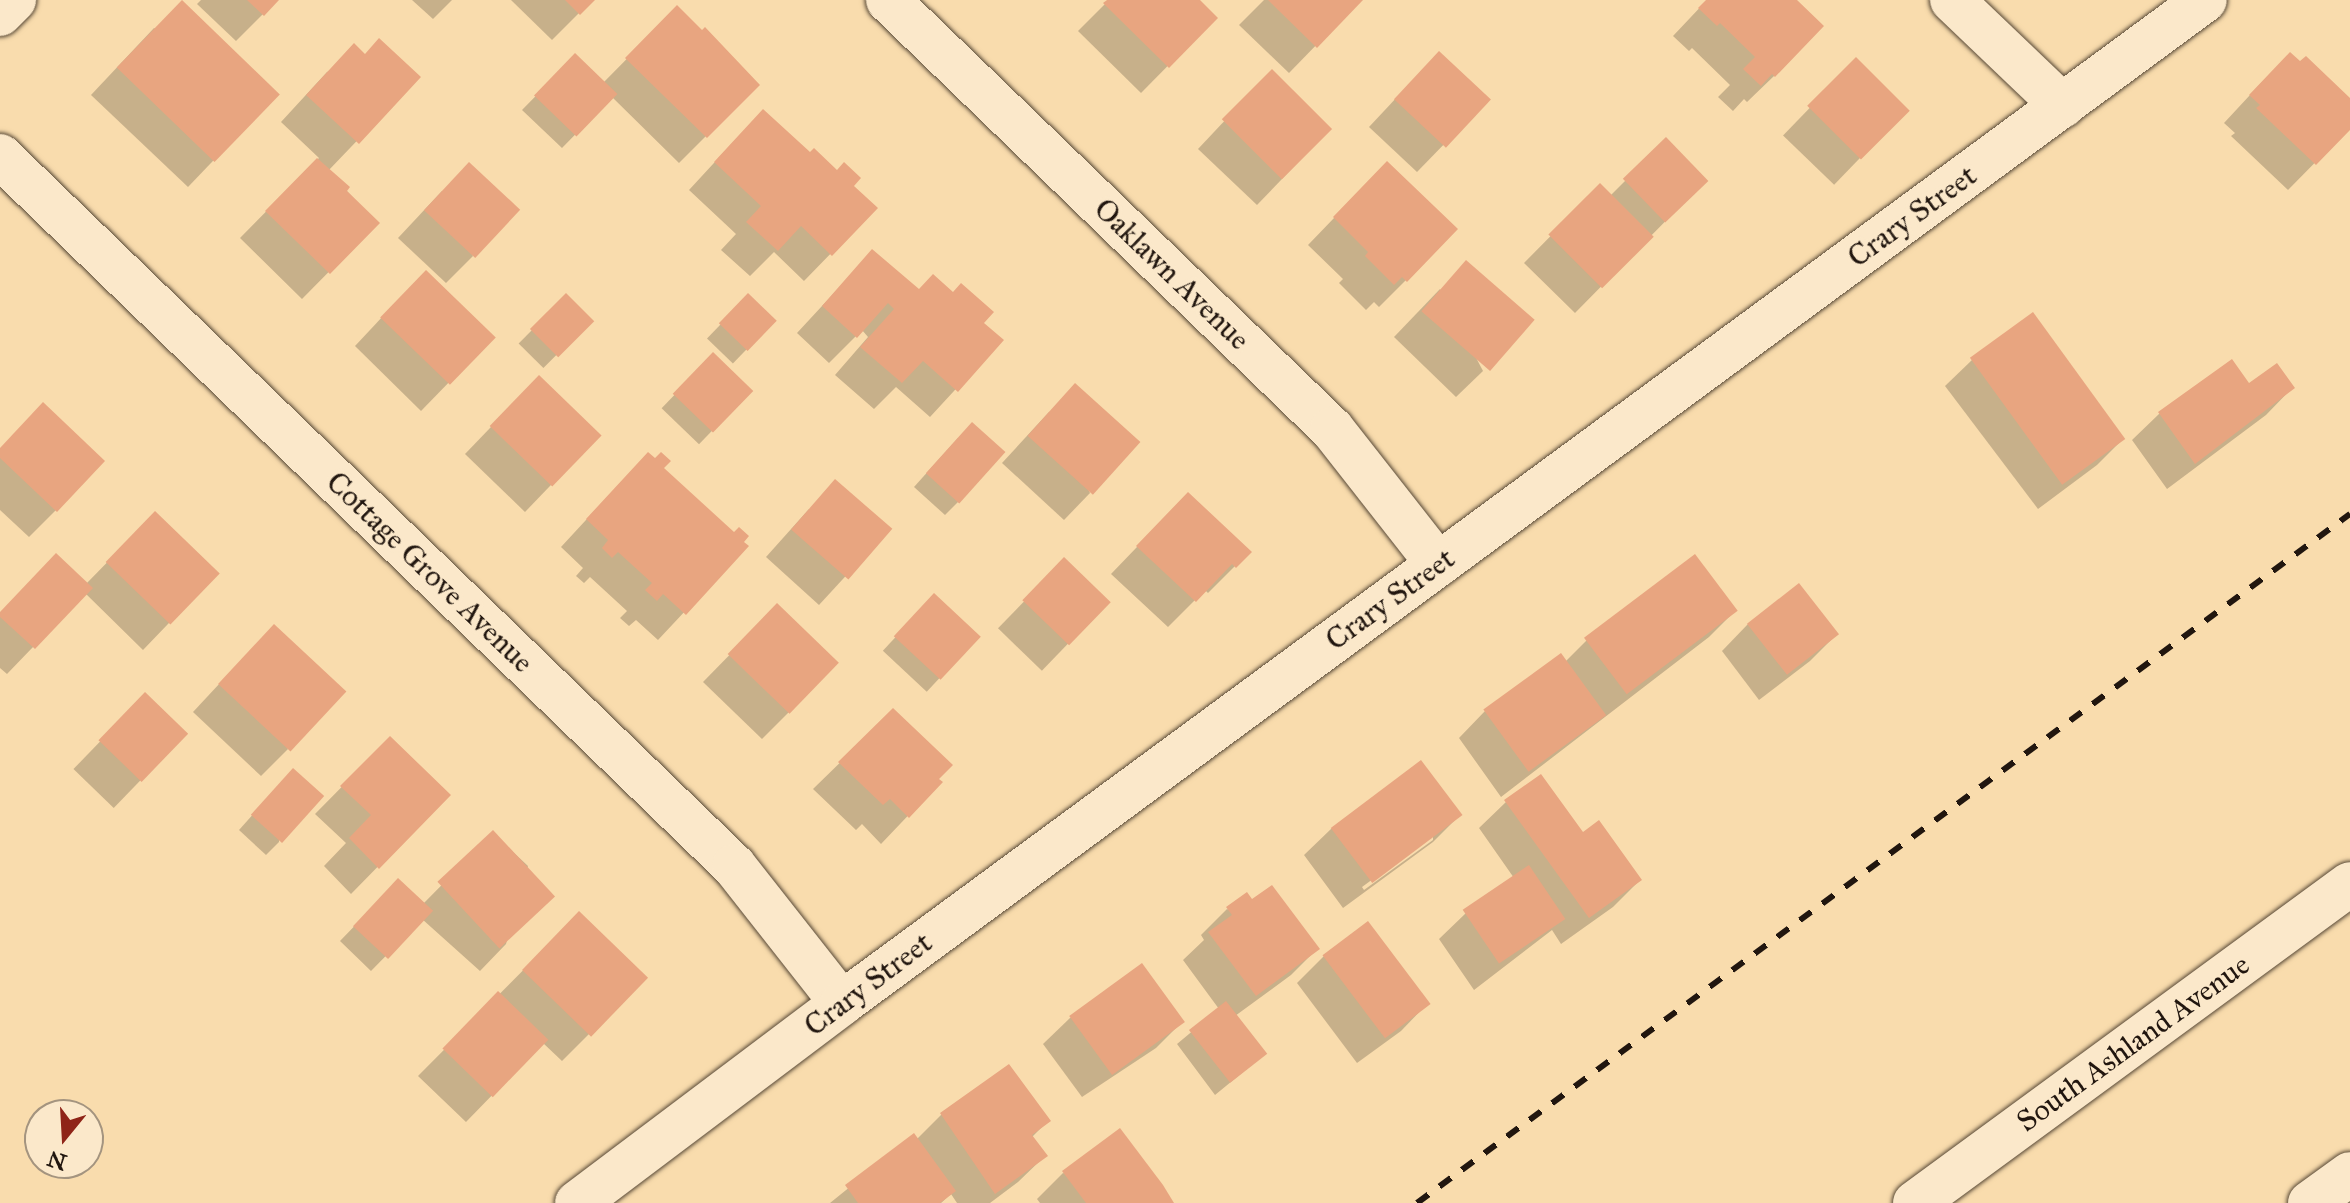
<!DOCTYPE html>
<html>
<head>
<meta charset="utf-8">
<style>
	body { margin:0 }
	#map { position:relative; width:2350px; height:1203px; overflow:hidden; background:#f9dcad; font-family:"IM FELL Great Primer",serif }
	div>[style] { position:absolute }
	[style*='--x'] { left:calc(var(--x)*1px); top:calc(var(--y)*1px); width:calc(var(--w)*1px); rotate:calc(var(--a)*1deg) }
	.shadow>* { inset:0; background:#0003; transform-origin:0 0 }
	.building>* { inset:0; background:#e8a580; transform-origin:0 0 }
	.roads { filter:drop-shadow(0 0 2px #574836) drop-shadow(0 0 2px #574836) }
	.street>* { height:44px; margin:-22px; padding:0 22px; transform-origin:22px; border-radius:22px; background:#fbe8ca }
	.secondary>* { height:44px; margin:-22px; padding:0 22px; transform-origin:22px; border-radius:22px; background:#fbe8ca }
	.rail>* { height:6px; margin-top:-3px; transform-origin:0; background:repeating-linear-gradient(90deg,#21160f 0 14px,transparent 0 28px) }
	span { translate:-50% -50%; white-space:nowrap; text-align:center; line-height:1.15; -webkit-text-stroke:8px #fbe8ca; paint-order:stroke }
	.street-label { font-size:30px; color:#21160f }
	.north { position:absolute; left:24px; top:1099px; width:80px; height:80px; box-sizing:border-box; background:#fbe8ca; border:2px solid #a4947f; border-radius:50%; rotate:198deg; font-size:22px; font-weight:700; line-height:32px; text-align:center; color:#21160f }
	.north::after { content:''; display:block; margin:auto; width:28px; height:36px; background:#8f2418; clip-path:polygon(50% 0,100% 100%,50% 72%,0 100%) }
</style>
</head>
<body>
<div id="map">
	<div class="shadow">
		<div style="clip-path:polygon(201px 0,277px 0,236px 41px,197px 4px)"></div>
		<div style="clip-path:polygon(412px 0,452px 0,433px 19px)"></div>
		<div style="clip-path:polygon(511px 0,592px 0,552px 40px)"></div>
		<div style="clip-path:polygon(1109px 0,1197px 0,1215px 18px,1141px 93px,1078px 31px)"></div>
		<div style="clip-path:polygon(1264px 0,1360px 0,1289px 73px,1239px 25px)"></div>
		<div style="clip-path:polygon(1707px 0,1794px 0,1774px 76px,1747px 102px,1744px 99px,1733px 111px,1718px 97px,1730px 85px,1692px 48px,1689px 51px,1673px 36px)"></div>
		<div style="clip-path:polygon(677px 8px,757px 85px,679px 163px,612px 97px,562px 148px,522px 110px,575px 56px,603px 83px)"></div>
		<div style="clip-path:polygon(154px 28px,277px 94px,188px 187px,91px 95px)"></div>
		<div style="clip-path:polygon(364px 56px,418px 77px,328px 171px,377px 223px,302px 299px,240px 238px,319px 158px,281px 122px,327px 72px)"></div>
		<div style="left:1856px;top:60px;width:71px;height:105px;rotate:44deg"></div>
		<div style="clip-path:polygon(1413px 80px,1488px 99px,1417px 172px,1369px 127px)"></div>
		<div style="clip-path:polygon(2263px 81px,2350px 101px,2350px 127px,2288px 190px,2231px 136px,2235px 133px,2224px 123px)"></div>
		<div style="clip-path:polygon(1246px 98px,1330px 129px,1257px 205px,1198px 149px)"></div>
		<div style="clip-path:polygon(737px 138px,851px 186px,875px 208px,804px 281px,774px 252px,750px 276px,721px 250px,736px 234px,689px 190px)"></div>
		<div style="clip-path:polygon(1666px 140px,1705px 181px,1575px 313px,1524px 263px,1600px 186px,1610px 196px)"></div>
		<div style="clip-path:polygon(1361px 190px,1406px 280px,1379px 307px,1374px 302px,1366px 310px,1339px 283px,1343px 279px,1308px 245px)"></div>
		<div style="clip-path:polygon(442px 191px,473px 256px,446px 283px,398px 238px)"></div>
		<div style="clip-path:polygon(872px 252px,918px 292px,981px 323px,1001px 340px,930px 417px,896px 387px,874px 409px,835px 375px,868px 337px,862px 330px,829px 363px,797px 333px)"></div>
		<div style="clip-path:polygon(1440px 289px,1483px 371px,1456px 397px,1394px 337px)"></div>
		<div style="left:566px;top:296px;width:35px;height:67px;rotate:45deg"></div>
		<div style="left:748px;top:296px;width:36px;height:59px;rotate:44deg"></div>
		<div style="clip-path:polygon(399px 299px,493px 337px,421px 411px,355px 346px)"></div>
		<div style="left:713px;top:355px;width:52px;height:74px;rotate:44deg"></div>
		<div style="clip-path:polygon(1972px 360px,2123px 439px,2097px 465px,2038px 509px,1945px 386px)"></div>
		<div style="clip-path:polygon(2232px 362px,2248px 386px,2292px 388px,2266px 415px,2167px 489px,2132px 440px,2159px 414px)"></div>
		<div style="clip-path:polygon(513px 404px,599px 435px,525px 512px,465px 454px)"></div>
		<div style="clip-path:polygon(1049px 412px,1090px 493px,1064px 520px,1002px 463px)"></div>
		<div style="clip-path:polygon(958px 438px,958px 502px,945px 515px,914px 487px)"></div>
		<div style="clip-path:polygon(0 448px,56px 510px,29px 537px,0 510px)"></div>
		<div style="clip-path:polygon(662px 468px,746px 546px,658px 640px,636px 620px,629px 626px,620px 618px,627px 611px,590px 577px,584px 583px,576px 576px,583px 568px,561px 547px,622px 481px)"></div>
		<div style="clip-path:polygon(809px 509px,889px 529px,819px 605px,766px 557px)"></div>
		<div style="clip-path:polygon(1162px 521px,1249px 552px,1208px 593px,1205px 590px,1168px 627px,1111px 574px)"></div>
		<div style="clip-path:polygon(129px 540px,217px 573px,143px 650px,85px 593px,7px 674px,0 668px,0 614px,86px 584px)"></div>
		<div style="clip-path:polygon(1695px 557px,1736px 610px,1709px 637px,1501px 797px,1459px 738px,1485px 711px,1565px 662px,1586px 641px)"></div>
		<div style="left:1064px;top:560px;width:61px;height:95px;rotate:44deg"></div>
		<div style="left:934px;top:596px;width:60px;height:75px;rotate:43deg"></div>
		<div style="clip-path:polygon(1748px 624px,1837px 634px,1810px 661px,1759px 700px,1722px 651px)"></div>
		<div style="clip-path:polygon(751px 633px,789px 712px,762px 739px,703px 682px)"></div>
		<div style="clip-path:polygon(248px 653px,288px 749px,261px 776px,193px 712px)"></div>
		<div style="left:145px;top:695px;width:56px;height:103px;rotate:44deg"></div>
		<div style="clip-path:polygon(893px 711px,940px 782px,881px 844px,862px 824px,856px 830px,813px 789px)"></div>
		<div style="clip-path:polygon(390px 738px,448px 795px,351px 894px,324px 866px,346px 843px,315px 814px)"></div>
		<div style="clip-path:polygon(evenodd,1420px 762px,1460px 815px,1433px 842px,1343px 908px,1304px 855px,1331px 829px,1420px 762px,1433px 835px,1433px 840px,1364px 890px,1362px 887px,1433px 835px)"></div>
		<div style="clip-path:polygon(280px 784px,279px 842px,266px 855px,239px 830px)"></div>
		<div style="clip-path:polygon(1506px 802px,1582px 835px,1640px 880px,1613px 907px,1561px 944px,1552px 930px,1474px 990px,1439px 939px,1466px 913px,1514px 878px,1479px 828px)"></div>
		<div style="clip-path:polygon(493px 833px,528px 866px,506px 944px,480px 971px,422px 919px,371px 971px,340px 941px,398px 881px,423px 904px)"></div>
		<div style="clip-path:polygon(1227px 909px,1317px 949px,1291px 975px,1235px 1016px,1265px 1054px,1215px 1095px,1177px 1044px,1219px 1009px,1183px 960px,1204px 940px,1201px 935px)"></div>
		<div style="clip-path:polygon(579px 914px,645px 978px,562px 1061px,543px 1043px,466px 1122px,418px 1076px)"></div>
		<div style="clip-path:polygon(1324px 956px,1427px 1004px,1401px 1031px,1357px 1063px,1297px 983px)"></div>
		<div style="clip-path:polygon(1142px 965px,1182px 1022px,1156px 1048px,1082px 1097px,1043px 1044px,1070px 1018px)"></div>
		<div style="clip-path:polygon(942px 1114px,1048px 1121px,1032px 1137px,1045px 1156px,1018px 1182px,990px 1203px,957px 1203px,951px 1194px,941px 1203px,830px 1203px,913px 1136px,916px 1140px)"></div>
		<div style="clip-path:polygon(1063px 1173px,1172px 1203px,1040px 1203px,1037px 1199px)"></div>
	</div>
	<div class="building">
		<div style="left:182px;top:0;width:136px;height:94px;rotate:44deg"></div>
		<div style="clip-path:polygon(247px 0,279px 0,264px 16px)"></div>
		<div style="clip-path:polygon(565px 0,595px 0,580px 15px)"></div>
		<div style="clip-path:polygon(1107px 0,1200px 0,1218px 18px,1169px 68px,1103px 3px)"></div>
		<div style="clip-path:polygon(1268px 0,1363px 0,1317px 48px)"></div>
		<div style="clip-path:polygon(1706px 0,1797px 0,1824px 26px,1775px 77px,1772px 74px,1761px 86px,1743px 69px,1755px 57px,1720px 23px,1717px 26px,1698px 8px)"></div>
		<div style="clip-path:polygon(677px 5px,702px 30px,705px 27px,760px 85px,707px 138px,625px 58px)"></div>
		<div style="clip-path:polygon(379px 38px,421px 77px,359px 144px,306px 95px,354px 43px,365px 54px)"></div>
		<div style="left:1439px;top:51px;width:71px;height:66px;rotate:43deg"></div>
		<div style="clip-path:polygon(2290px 52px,2300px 61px,2306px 56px,2350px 98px,2350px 130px,2316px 165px,2256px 108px,2260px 105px,2249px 95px)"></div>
		<div style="left:575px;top:53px;width:59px;height:59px;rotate:44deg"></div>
		<div style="left:1856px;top:57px;width:76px;height:69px;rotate:45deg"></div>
		<div style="left:1272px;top:69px;width:85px;height:71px;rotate:45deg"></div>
		<div style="clip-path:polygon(763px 109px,810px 152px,814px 148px,837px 170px,844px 162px,861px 178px,854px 186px,878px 208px,832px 256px,801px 226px,778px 251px,746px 222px,761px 206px,714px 162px)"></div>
		<div style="left:1666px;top:137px;width:61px;height:60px;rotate:46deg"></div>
		<div style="clip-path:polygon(317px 158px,350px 187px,347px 191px,380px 223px,330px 274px,265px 211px)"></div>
		<div style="clip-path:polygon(1387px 161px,1458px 229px,1407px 282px,1402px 277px,1394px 285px,1365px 256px,1368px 252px,1333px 217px)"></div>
		<div style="left:469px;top:162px;width:70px;height:66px;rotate:43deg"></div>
		<div style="left:1600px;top:183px;width:76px;height:73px;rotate:45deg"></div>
		<div style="clip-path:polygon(872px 249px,919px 289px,933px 274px,953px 292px,961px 283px,994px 312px,984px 323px,1004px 340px,958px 392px,923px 361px,902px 383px,860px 347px,894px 309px,888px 303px,857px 338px,822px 306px)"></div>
		<div style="left:1466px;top:260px;width:91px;height:68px;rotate:41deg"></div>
		<div style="left:426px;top:270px;width:97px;height:66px;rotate:44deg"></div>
		<div style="left:566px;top:293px;width:40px;height:51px;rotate:45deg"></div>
		<div style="left:748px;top:293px;width:40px;height:42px;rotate:44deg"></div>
		<div style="left:2033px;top:312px;width:157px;height:78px;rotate:54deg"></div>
		<div style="left:713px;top:352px;width:56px;height:58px;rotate:44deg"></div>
		<div style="clip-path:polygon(2232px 359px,2249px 383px,2277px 363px,2295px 388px,2195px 464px,2158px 412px)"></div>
		<div style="left:539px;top:375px;width:87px;height:71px;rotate:44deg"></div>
		<div style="left:1075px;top:383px;width:88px;height:71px;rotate:42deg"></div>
		<div style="clip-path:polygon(43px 402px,105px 461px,57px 512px,0 458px,0 448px)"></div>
		<div style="left:972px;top:422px;width:45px;height:69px;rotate:42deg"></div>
		<div style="clip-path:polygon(648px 452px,655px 458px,661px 452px,671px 461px,664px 468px,734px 532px,739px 527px,749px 536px,744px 542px,749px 546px,686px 615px,663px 594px,657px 601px,645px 590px,652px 583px,618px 552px,612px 558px,602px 548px,608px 540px,586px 519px)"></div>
		<div style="left:835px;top:479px;width:76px;height:67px;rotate:41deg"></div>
		<div style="clip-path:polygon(1188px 492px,1252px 552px,1236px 568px,1232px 564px,1196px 602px,1136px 546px)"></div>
		<div style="left:155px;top:511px;width:90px;height:71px;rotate:44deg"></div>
		<div style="clip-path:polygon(56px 553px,93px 588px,35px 649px,0 617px,0 612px)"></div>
		<div style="left:1695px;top:554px;width:71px;height:139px;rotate:53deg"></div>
		<div style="left:1064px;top:557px;width:65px;height:60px;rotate:44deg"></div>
		<div style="left:1799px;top:583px;width:65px;height:66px;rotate:52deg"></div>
		<div style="left:934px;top:593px;width:64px;height:59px;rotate:43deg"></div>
		<div style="left:777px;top:603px;width:86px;height:71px;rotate:44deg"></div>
		<div style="left:274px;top:624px;width:99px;height:82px;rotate:43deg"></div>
		<div style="left:1561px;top:653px;width:77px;height:96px;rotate:54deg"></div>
		<div style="left:145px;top:692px;width:60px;height:67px;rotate:44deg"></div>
		<div style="clip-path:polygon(893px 708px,953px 765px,939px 779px,943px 782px,909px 818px,890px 799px,883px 805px,838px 762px)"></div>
		<div style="clip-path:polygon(390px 736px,451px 795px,379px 869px,349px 838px,371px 815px,340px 786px)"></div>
		<div style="left:1421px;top:760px;width:69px;height:113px;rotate:53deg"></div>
		<div style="left:293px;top:768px;width:42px;height:63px;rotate:42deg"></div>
		<div style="clip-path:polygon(1541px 774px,1583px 832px,1599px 820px,1642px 880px,1589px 918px,1504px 800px)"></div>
		<div style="left:493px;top:830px;width:91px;height:76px;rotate:47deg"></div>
		<div style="left:1529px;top:865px;width:65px;height:80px;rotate:56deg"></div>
		<div style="left:398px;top:878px;width:48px;height:66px;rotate:43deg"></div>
		<div style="clip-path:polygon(1272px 885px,1320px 949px,1256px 996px,1208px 932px,1232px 915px,1226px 907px,1247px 892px,1252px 899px)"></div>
		<div style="left:579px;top:911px;width:96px;height:82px;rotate:44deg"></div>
		<div style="left:1368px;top:921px;width:104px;height:57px;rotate:53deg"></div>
		<div style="left:1142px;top:963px;width:73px;height:90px;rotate:54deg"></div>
		<div style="left:498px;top:991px;width:70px;height:80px;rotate:44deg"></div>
		<div style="left:1226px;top:1001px;width:67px;height:47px;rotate:52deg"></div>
		<div style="clip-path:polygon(1009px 1064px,1051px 1121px,1032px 1135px,1048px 1156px,995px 1194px,940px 1113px)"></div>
		<div style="clip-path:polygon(1120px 1128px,1163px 1185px,1174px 1203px,1086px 1203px,1062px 1171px)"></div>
		<div style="clip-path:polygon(914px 1133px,956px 1191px,940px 1203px,858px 1203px,845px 1185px)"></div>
	</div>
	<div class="roads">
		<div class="street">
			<div style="--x:888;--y:0;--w:617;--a:44.02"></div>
			<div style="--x:1332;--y:429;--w:172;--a:51.9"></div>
			<div style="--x:1952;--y:0;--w:153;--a:43.7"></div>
			<div style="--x:0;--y:14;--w:20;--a:-45"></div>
			<div style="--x:0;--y:156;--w:1021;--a:44.05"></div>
			<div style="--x:734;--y:866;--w:174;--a:51.8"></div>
			<div style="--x:577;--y:1203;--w:332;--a:-37"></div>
			<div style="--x:842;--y:1003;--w:1692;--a:-36.35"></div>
		</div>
		<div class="secondary">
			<div style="--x:1915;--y:1203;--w:539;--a:-36.25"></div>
			<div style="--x:2310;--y:1203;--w:49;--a:-35.9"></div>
		</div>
	</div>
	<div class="rail">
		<div style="--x:1417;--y:1203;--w:1160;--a:-36.45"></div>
	</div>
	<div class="street-label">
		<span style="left:1912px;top:216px;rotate:-36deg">Crary Street</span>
		<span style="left:1172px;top:274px;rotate:44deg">Oaklawn Avenue</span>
		<span style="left:430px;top:572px;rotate:44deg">Cottage Grove Avenue</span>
		<span style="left:1390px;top:599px;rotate:-36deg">Crary Street</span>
		<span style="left:868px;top:984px;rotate:-37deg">Crary Street</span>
		<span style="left:2133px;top:1043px;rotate:-36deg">South Ashland Avenue</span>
	</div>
	<div class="north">N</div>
</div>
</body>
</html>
